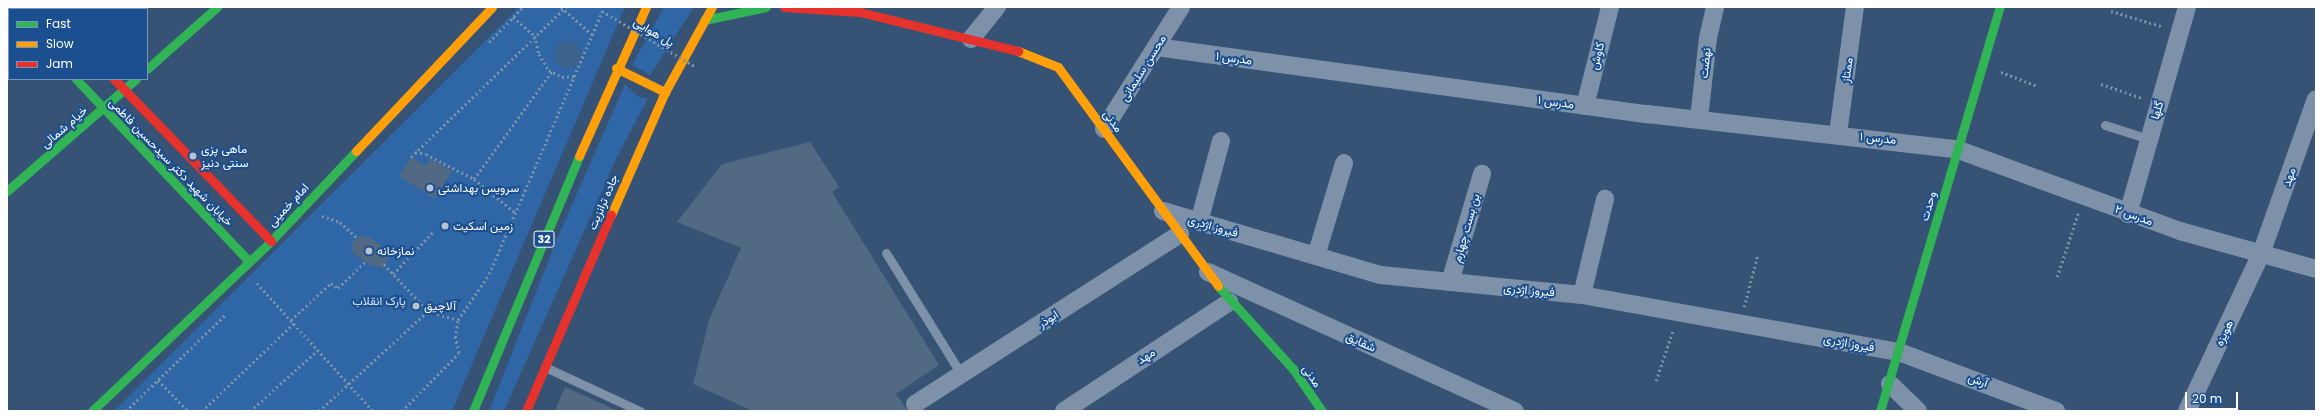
<!DOCTYPE html>
<html>
<head>
<meta charset="utf-8">
<style>
	body { margin:0 }
	#map { position:relative; width:2323px; height:418px; overflow:hidden; background:#365274; font-family:Poppins,Vazirmatn,sans-serif }
	div>[style] { position:absolute }
	[style*='--x'] { left:calc(var(--x)*1px); top:calc(var(--y)*1px); width:calc(var(--w)*1px); rotate:calc(var(--a)*1deg) }
	.green>* { inset:0; background:#2f66a5 }
	.water>* { inset:0; background:#3b618d }
	.round { border-radius:50% }
	.building>* { inset:0; background:#526984 }
	.path>* { height:2.5px; margin-top:-1.25px; transform-origin:0; background:repeating-linear-gradient(90deg,#7d92a8 0 2px,transparent 0 5px) }
	.lane>* { height:9px; margin:-4.5px; padding:0 4.5px; transform-origin:4.5px; border-radius:4.5px; background:#7d92a8 }
	.street>* { height:18px; margin:-9px; padding:0 9px; transform-origin:9px; border-radius:9px; background:#7d92a8 }
	.fast>* { height:9px; margin:-4.5px; padding:0 4.5px; transform-origin:4.5px; border-radius:4.5px; background:#30b455 }
	.slow>* { height:9px; margin:-4.5px; padding:0 4.5px; transform-origin:4.5px; border-radius:4.5px; background:#ff9f0a }
	.jam>* { height:9px; margin:-4.5px; padding:0 4.5px; transform-origin:4.5px; border-radius:4.5px; background:#e5322d }
	.path-bridge>* { height:2.5px; margin-top:-1.25px; transform-origin:0; background:repeating-linear-gradient(90deg,#7d92a8 0 2px,transparent 0 5px) }
	.dots>* { width:11px; height:11px; translate:-50% -50%; box-sizing:border-box; border:2px solid #1b4f8f; border-radius:50% }
	span { translate:-50% -50%; white-space:nowrap; text-align:center; line-height:1.15; -webkit-text-stroke:4px #1b4f8f; paint-order:stroke }
	.shield-label span { padding:1px 3px; background:#1b4f8f; border:1px solid; border-radius:3px; -webkit-text-stroke-width:0 }
	.shield-label { font-size:11px; color:#fff; font-weight:700 }
	.street-label { font-size:12px; color:#fff }
	.poi-label { font-size:12px; color:#fff }
	.left { translate:0 -50%; text-align:left }
	.park-label { font-size:12px; color:#cfe3fa }
	.frame { position:absolute; inset:0; border:8px solid #fff; pointer-events:none }
	.legend { position:absolute; left:8px; top:8px; width:140px; height:72px; box-sizing:border-box; background:#1b4f8f; border:1px solid #7695bc; margin:0; padding:5px 7px; list-style:none; font-size:12px; color:#fff }
	.legend li { display:flex; align-items:center; gap:8px; height:20px }
	.legend b { width:20px; border:1px solid #7695bc }
	.scale { position:absolute; left:2185px; top:392px; width:53px; height:18px; box-sizing:border-box; border:2px solid #fff; border-top:0; padding-left:5px; font-size:12px; line-height:14px; white-space:nowrap; color:#fff; -webkit-text-stroke:3px #1b4f8f; paint-order:stroke }
</style>
</head>
<body>
<div id="map">
	<div class="green">
		<div style="clip-path:polygon(519px 7px,625px 7px,452px 411px,114px 411px)"></div>
		<div style="clip-path:polygon(664px 7px,694px 7px,650px 75px,632px 65px)"></div>
		<div style="clip-path:polygon(625px 84px,638px 97px,648px 98px,617px 157px,504px 411px,489px 411px,557px 239px)"></div>
	</div>
	<div class="water">
		<div class="round" style="left:554px;top:41px;width:28px;height:28px"></div>
	</div>
	<div class="building">
		<div style="clip-path:polygon(810px 142px,839px 187px,832px 192px,939px 365px,896px 394px,908px 411px,753px 411px,693px 384px,709px 320px,741px 248px,677px 222px,722px 164px)"></div>
		<div style="clip-path:polygon(411px 157px,426px 166px,431px 158px,452px 171px,435px 199px,399px 176px)"></div>
		<div style="clip-path:polygon(360px 236px,371px 238px,386px 249px,388px 257px,384px 268px,370px 265px,353px 253px,351px 243px)"></div>
		<div style="clip-path:polygon(565px 387px,618px 411px,555px 411px)"></div>
	</div>
	<div class="path">
		<div style="--x:561;--y:7;--w:43;--a:41.2"></div>
		<div style="--x:2111;--y:11;--w:55;--a:16.8"></div>
		<div style="--x:513;--y:17;--w:29;--a:41"></div>
		<div style="--x:535;--y:36;--w:18;--a:77"></div>
		<div style="--x:539;--y:54;--w:19;--a:58"></div>
		<div style="--x:549;--y:70;--w:15;--a:28"></div>
		<div style="--x:562;--y:77;--w:14;--a:-4"></div>
		<div style="--x:489;--y:42;--w:49;--a:-45.8"></div>
		<div style="--x:2001;--y:72;--w:39;--a:21"></div>
		<div style="--x:2101;--y:84;--w:43;--a:18.9"></div>
		<div style="--x:415;--y:152;--w:11;--a:10"></div>
		<div style="--x:426;--y:154;--w:54;--a:27.5"></div>
		<div style="--x:474;--y:179;--w:54;--a:39"></div>
		<div style="--x:411;--y:157;--w:216;--a:-44.1"></div>
		<div style="--x:474;--y:179;--w:133;--a:-54.2"></div>
		<div style="--x:322;--y:216;--w:19;--a:18"></div>
		<div style="--x:340;--y:222;--w:23;--a:43"></div>
		<div style="--x:384;--y:264;--w:64;--a:46.9"></div>
		<div style="--x:428;--y:311;--w:31;--a:17"></div>
		<div style="--x:458;--y:320;--w:55;--a:-56"></div>
		<div style="--x:489;--y:274;--w:286;--a:-66.7"></div>
		<div style="--x:393;--y:274;--w:57;--a:-46.4"></div>
		<div style="--x:2057;--y:277;--w:67;--a:-71.8"></div>
		<div style="--x:257;--y:283;--w:173;--a:47.8"></div>
		<div style="--x:1744;--y:307;--w:52;--a:-75.4"></div>
		<div style="--x:291;--y:320;--w:54;--a:-42.8"></div>
		<div style="--x:331;--y:283;--w:9;--a:36"></div>
		<div style="--x:338;--y:288;--w:37;--a:-44"></div>
		<div style="--x:158;--y:380;--w:43;--a:45.9"></div>
		<div style="--x:1656;--y:381;--w:54;--a:-71.6"></div>
		<div style="--x:126;--y:411;--w:139;--a:-44.1"></div>
		<div style="--x:202;--y:411;--w:127;--a:-43.7"></div>
		<div style="--x:250;--y:411;--w:91;--a:-41.9"></div>
		<div style="--x:319;--y:411;--w:148;--a:-42.5"></div>
		<div style="--x:402;--y:411;--w:81;--a:-45.5"></div>
		<div style="--x:459;--y:353;--w:16;--a:-105"></div>
		<div style="--x:455;--y:338;--w:18;--a:-81"></div>
	</div>
	<div class="lane">
		<div style="--x:2105;--y:125;--w:46;--a:17.7"></div>
		<div style="--x:886;--y:253;--w:142;--a:58.2"></div>
		<div style="--x:545;--y:367;--w:105;--a:24.9"></div>
	</div>
	<div class="street">
		<div style="--x:971;--y:39;--w:41;--a:-50.9"></div>
		<div style="--x:1156;--y:47;--w:496;--a:7.8"></div>
		<div style="--x:1647;--y:114;--w:311;--a:6.5"></div>
		<div style="--x:1956;--y:149;--w:239;--a:20.1"></div>
		<div style="--x:2180;--y:231;--w:141;--a:15.6"></div>
		<div style="--x:1585;--y:106;--w:102;--a:-75.8"></div>
		<div style="--x:1699;--y:119;--w:81;--a:-83.7"></div>
		<div style="--x:1708;--y:38;--w:32;--a:-77"></div>
		<div style="--x:1104;--y:129;--w:144;--a:-57.7"></div>
		<div style="--x:1838;--y:134;--w:128;--a:-82.4"></div>
		<div style="--x:1163;--y:211;--w:227;--a:16.4"></div>
		<div style="--x:1381;--y:275;--w:202;--a:5.7"></div>
		<div style="--x:1582;--y:295;--w:322;--a:10.2"></div>
		<div style="--x:1899;--y:352;--w:168;--a:20.6"></div>
		<div style="--x:2128;--y:214;--w:215;--a:-74.1"></div>
		<div style="--x:1199;--y:222;--w:84;--a:-74.8"></div>
		<div style="--x:1316;--y:256;--w:97;--a:-73.2"></div>
		<div style="--x:1208;--y:272;--w:337;--a:24.4"></div>
		<div style="--x:1450;--y:282;--w:113;--a:-73.5"></div>
		<div style="--x:1582;--y:295;--w:99;--a:-76.5"></div>
		<div style="--x:1890;--y:384;--w:39;--a:44"></div>
		<div style="--x:915;--y:404;--w:315;--a:-32.7"></div>
		<div style="--x:1064;--y:411;--w:198;--a:-33.4"></div>
		<div style="--x:2187;--y:411;--w:174;--a:-64.8"></div>
		<div style="--x:2261;--y:254;--w:164;--a:-70.5"></div>
	</div>
	<div class="fast">
		<div style="--x:704;--y:20;--w:63;--a:-11.8"></div>
		<div style="--x:147;--y:69;--w:94;--a:-41.5"></div>
		<div style="--x:76;--y:79;--w:251;--a:46.5"></div>
		<div style="--x:7;--y:191;--w:171;--a:-41"></div>
		<div style="--x:1218;--y:286;--w:112;--a:47.9"></div>
		<div style="--x:1293;--y:369;--w:51;--a:55.4"></div>
		<div style="--x:92;--y:411;--w:247;--a:-43.5"></div>
		<div style="--x:271;--y:241;--w:124;--a:-46.6"></div>
		<div style="--x:473;--y:411;--w:276;--a:-67.4"></div>
		<div style="--x:1880;--y:411;--w:421;--a:-73.5"></div>
	</div>
	<div class="slow">
		<div style="--x:47;--y:7;--w:3;--a:45"></div>
		<div style="--x:1018;--y:51;--w:43;--a:21.8"></div>
		<div style="--x:1058;--y:67;--w:271;--a:53.8"></div>
		<div style="--x:616;--y:68;--w:55;--a:26.1"></div>
		<div style="--x:356;--y:151;--w:198;--a:-46.6"></div>
		<div style="--x:579;--y:156;--w:163;--a:-65.8"></div>
		<div style="--x:611;--y:215;--w:134;--a:-66.3"></div>
		<div style="--x:665;--y:92;--w:97;--a:-61.1"></div>
	</div>
	<div class="jam">
		<div style="--x:10;--y:7;--w:2;--a:63"></div>
		<div style="--x:784;--y:7;--w:76;--a:3.8"></div>
		<div style="--x:860;--y:12;--w:163;--a:13.9"></div>
		<div style="--x:114;--y:79;--w:226;--a:45.9"></div>
		<div style="--x:526;--y:411;--w:214;--a:-66.6"></div>
	</div>
	<div class="path-bridge">
		<div style="--x:602;--y:11;--w:109;--a:30.8"></div>
	</div>
	<div class="dots">
		<div style="left:193px;top:156px;background:#b9c2ce"></div>
		<div style="left:430px;top:188px;background:#b9c2ce"></div>
		<div style="left:445px;top:226px;background:#b9c2ce"></div>
		<div style="left:369px;top:251px;background:#b9c2ce"></div>
		<div style="left:416px;top:306px;background:#b9c2ce"></div>
	</div>
	<div class="shield-label">
		<span style="left:544px;top:239px">32</span>
	</div>
	<div class="street-label">
		<span style="left:654px;top:32px;rotate:31deg">پل هوایی</span>
		<span style="left:1597px;top:56px;rotate:-76deg">کاوش</span>
		<span style="left:1234px;top:58px;rotate:8deg">مدرس ۱</span>
		<span style="left:1705px;top:63px;rotate:-84deg">نهضت</span>
		<span style="left:1143px;top:68px;rotate:-58deg">محسن سلیمانی</span>
		<span style="left:1847px;top:70px;rotate:-82deg">ممتاز</span>
		<span style="left:1556px;top:102px;rotate:8deg">مدرس ۱</span>
		<span style="left:2157px;top:110px;rotate:-74deg">گلها</span>
		<span style="left:1113px;top:121px;rotate:54deg">مدنی</span>
		<span style="left:64px;top:127px;rotate:-41deg">خیام شمالی</span>
		<span style="left:1878px;top:138px;rotate:6deg">مدرس ۱</span>
		<span style="left:171px;top:162px;rotate:46deg">خیابان شهید دکتر سیدحسین فاطمی</span>
		<span style="left:2289px;top:177px;rotate:-70deg">مهد</span>
		<span style="left:603px;top:202px;rotate:-67deg">جاده ترانزیت</span>
		<span style="left:288px;top:205px;rotate:-47deg">امام خمینی</span>
		<span style="left:1928px;top:206px;rotate:-74deg">وحدت</span>
		<span style="left:2134px;top:215px;rotate:20deg">مدرس ۲</span>
		<span style="left:1213px;top:226px;rotate:16deg">فیروز اژدری</span>
		<span style="left:1466px;top:228px;rotate:-74deg">بن بست چهارم</span>
		<span style="left:1529px;top:290px;rotate:5deg">فیروز اژدری</span>
		<span style="left:1048px;top:319px;rotate:-33deg">ابوذر</span>
		<span style="left:2224px;top:333px;rotate:-65deg">هویزه</span>
		<span style="left:1361px;top:342px;rotate:24deg">شقایق</span>
		<span style="left:1849px;top:343px;rotate:10deg">فیروز اژدری</span>
		<span style="left:1146px;top:356px;rotate:-33deg">مهد</span>
		<span style="left:1312px;top:376px;rotate:55deg">مدنی</span>
		<span style="left:1978px;top:380px;rotate:20deg">آرش</span>
	</div>
	<div class="poi-label">
		<span class="left" style="left:201px;top:156px">ماهی پزی<br>سنتی دنیز</span>
		<span class="left" style="left:438px;top:188px">سرویس بهداشتی</span>
		<span class="left" style="left:453px;top:226px">زمین اسکیت</span>
		<span class="left" style="left:377px;top:251px">نمازخانه</span>
		<span class="left" style="left:424px;top:306px">آلاچیق</span>
	</div>
	<div class="park-label">
		<span style="left:379px;top:301px">پارک انقلاب</span>
	</div>
	<div class="frame"></div>
	<ul class="legend">
	<li><b style="height:5px;background:#30b455"></b>Fast</li>
	<li><b style="height:5px;background:#ff9f0a"></b>Slow</li>
	<li><b style="height:5px;background:#e5322d"></b>Jam</li>
	</ul>
	<div class="scale">20 m</div>
</div>
</body>
</html>
